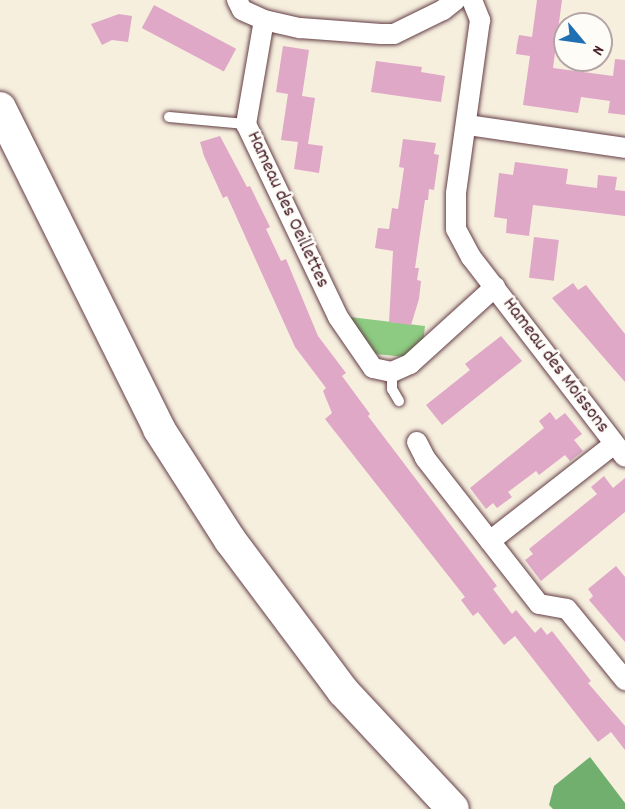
<!DOCTYPE html>
<html>
<head>
<meta charset="utf-8">
<style>
	body { margin:0 }
	#map { position:relative; width:625px; height:809px; overflow:hidden; background:#f6efde; font-family:Dekko,sans-serif }
	div>[style] { position:absolute }
	[style*='--x'] { left:calc(var(--x)*1px); top:calc(var(--y)*1px); width:calc(var(--w)*1px); rotate:calc(var(--a)*1deg) }
	.green>* { inset:0; background:#8ccb81 }
	.forest>* { inset:0; background:#71af6f }
	.building>* { inset:0; background:#dfa8c7; transform-origin:0 0 }
	.roads { filter:drop-shadow(0 0 2px #643e46) drop-shadow(0 0 2px #643e46) }
	.lane>* { height:10px; margin:-5px; padding:0 5px; transform-origin:5px; border-radius:5px; background:#fff }
	.street>* { height:20px; margin:-10px; padding:0 10px; transform-origin:10px; border-radius:10px; background:#fff }
	.primary>* { height:32px; margin:-16px; padding:0 16px; transform-origin:16px; border-radius:16px; background:#fff }
	span { translate:-50% -50%; white-space:nowrap; text-align:center; line-height:1.15; -webkit-text-stroke:5px #fdfcf7; paint-order:stroke }
	.street-label { font-size:20px; color:#4a1f2b }
	.north { position:absolute; left:553px; top:12px; width:60px; height:60px; box-sizing:border-box; background:#fdfcf7; border:2px solid #b5a4a5; border-radius:50%; rotate:119deg; font-size:16px; font-weight:700; line-height:24px; text-align:center; color:#4a1f2b }
	.north::after { content:''; display:block; margin:auto; width:21px; height:27px; background:#1f6fb2; clip-path:polygon(50% 0,100% 100%,50% 72%,0 100%) }
</style>
</head>
<body>
<div id="map">
	<div class="green">
		<div style="clip-path:polygon(350px 317px,425px 326px,423px 343px,406px 357px,375px 354px)"></div>
	</div>
	<div class="forest">
		<div style="clip-path:polygon(590px 757px,625px 803px,625px 809px,553px 809px,549px 805px,554px 786px)"></div>
	</div>
	<div class="building">
		<div style="clip-path:polygon(537px 0,562px 0,553px 68px,613px 76px,615px 59px,625px 60px,625px 115px,608px 113px,610px 101px,581px 97px,578px 113px,523px 105px,530px 56px,516px 54px,517px 45px,519px 35px,532px 37px)"></div>
		<div style="left:154px;top:5px;width:93px;height:26px;rotate:28deg"></div>
		<div style="clip-path:polygon(119px 14px,132px 16px,128px 42px,112px 40px,102px 45px,91px 24px)"></div>
		<div style="clip-path:polygon(283px 46px,309px 50px,302px 96px,315px 98px,308px 144px,323px 146px,319px 173px,294px 169px,298px 142px,281px 140px,288px 94px,276px 92px)"></div>
		<div style="clip-path:polygon(376px 61px,422px 67px,421px 72px,445px 76px,441px 102px,371px 92px)"></div>
		<div style="clip-path:polygon(220px 136px,247px 187px,250px 186px,270px 227px,266px 229px,281px 261px,286px 259px,318px 336px,346px 373px,342px 376px,370px 414px,368px 416px,497px 586px,493px 589px,512px 614px,516px 610px,535px 633px,541px 627px,547px 635px,552px 631px,591px 681px,588px 683px,625px 726px,625px 750px,611px 732px,598px 742px,515px 636px,504px 645px,478px 612px,473px 616px,461px 600px,465px 597px,325px 419px,332px 413px,323px 391px,326px 388px,295px 347px,227px 196px,223px 198px,204px 156px,200px 142px)"></div>
		<div style="clip-path:polygon(403px 139px,436px 143px,434px 154px,439px 155px,434px 190px,429px 189px,428px 200px,425px 200px,415px 268px,419px 268px,417px 280px,421px 281px,419px 299px,411px 325px,389px 322px,393px 251px,375px 248px,378px 228px,389px 229px,392px 208px,398px 209px,404px 168px,399px 167px)"></div>
		<div style="clip-path:polygon(515px 162px,568px 169px,566px 184px,597px 188px,598px 175px,617px 177px,615px 190px,625px 191px,625px 216px,533px 205px,529px 236px,506px 233px,507px 219px,494px 217px,499px 173px,513px 175px)"></div>
		<div style="left:534px;top:237px;width:25px;height:41px;rotate:7deg"></div>
		<div style="clip-path:polygon(573px 283px,578px 290px,586px 285px,625px 334px,625px 382px,552px 298px)"></div>
		<div style="clip-path:polygon(501px 336px,522px 361px,442px 425px,426px 405px,470px 370px,465px 364px)"></div>
		<div style="clip-path:polygon(550px 412px,556px 420px,565px 413px,582px 434px,574px 440px,583px 451px,570px 461px,565px 455px,539px 475px,536px 471px,508px 492px,512px 497px,497px 508px,493px 503px,486px 509px,470px 488px,544px 428px,539px 421px)"></div>
		<div style="clip-path:polygon(604px 476px,613px 488px,625px 478px,625px 512px,541px 581px,525px 560px,533px 554px,529px 549px,597px 494px,591px 487px)"></div>
		<div style="clip-path:polygon(616px 566px,625px 577px,625px 642px,589px 600px,593px 596px,588px 589px)"></div>
	</div>
	<div class="roads">
		<div class="lane">
			<div style="--x:169;--y:117;--w:77;--a:5.2"></div>
			<div style="--x:392;--y:372;--w:17;--a:90"></div>
			<div style="--x:392;--y:389;--w:14;--a:60"></div>
		</div>
		<div class="street">
			<div style="--x:237;--y:0;--w:11;--a:63"></div>
			<div style="--x:242;--y:10;--w:24;--a:24"></div>
			<div style="--x:264;--y:20;--w:37;--a:13"></div>
			<div style="--x:300;--y:28;--w:81;--a:4.2"></div>
			<div style="--x:381;--y:34;--w:13;--a:0"></div>
			<div style="--x:394;--y:34;--w:55;--a:-26.1"></div>
			<div style="--x:443;--y:10;--w:16;--a:-38"></div>
			<div style="--x:472;--y:0;--w:22;--a:68"></div>
			<div style="--x:480;--y:20;--w:175;--a:97.9"></div>
			<div style="--x:456;--y:193;--w:36;--a:90"></div>
			<div style="--x:456;--y:229;--w:32;--a:62"></div>
			<div style="--x:471;--y:257;--w:252;--a:52.4"></div>
			<div style="--x:264;--y:20;--w:106;--a:99.8"></div>
			<div style="--x:246;--y:124;--w:214;--a:64.5"></div>
			<div style="--x:338;--y:317;--w:62;--a:55.5"></div>
			<div style="--x:373;--y:368;--w:19;--a:12"></div>
			<div style="--x:392;--y:372;--w:20;--a:-24"></div>
			<div style="--x:410;--y:364;--w:115;--a:-42.2"></div>
			<div style="--x:468;--y:125;--w:159;--a:8.3"></div>
			<div style="--x:417;--y:442;--w:18;--a:63"></div>
			<div style="--x:425;--y:458;--w:185;--a:52"></div>
			<div style="--x:539;--y:604;--w:28;--a:10"></div>
			<div style="--x:567;--y:609;--w:92;--a:50.8"></div>
			<div style="--x:490;--y:541;--w:157;--a:-38"></div>
		</div>
		<div class="primary">
			<div style="--x:0;--y:108;--w:358;--a:63.6"></div>
			<div style="--x:159;--y:429;--w:132;--a:57.4"></div>
			<div style="--x:230;--y:540;--w:189;--a:53.2"></div>
			<div style="--x:343;--y:691;--w:161;--a:47"></div>
		</div>
	</div>
	<div class="street-label">
		<span style="left:287px;top:210px;rotate:65deg">Hameau des Oeillettes</span>
		<span style="left:555px;top:366px;rotate:53deg">Hameau des Moissons</span>
	</div>
	<div class="north">N</div>
</div>
</body>
</html>
